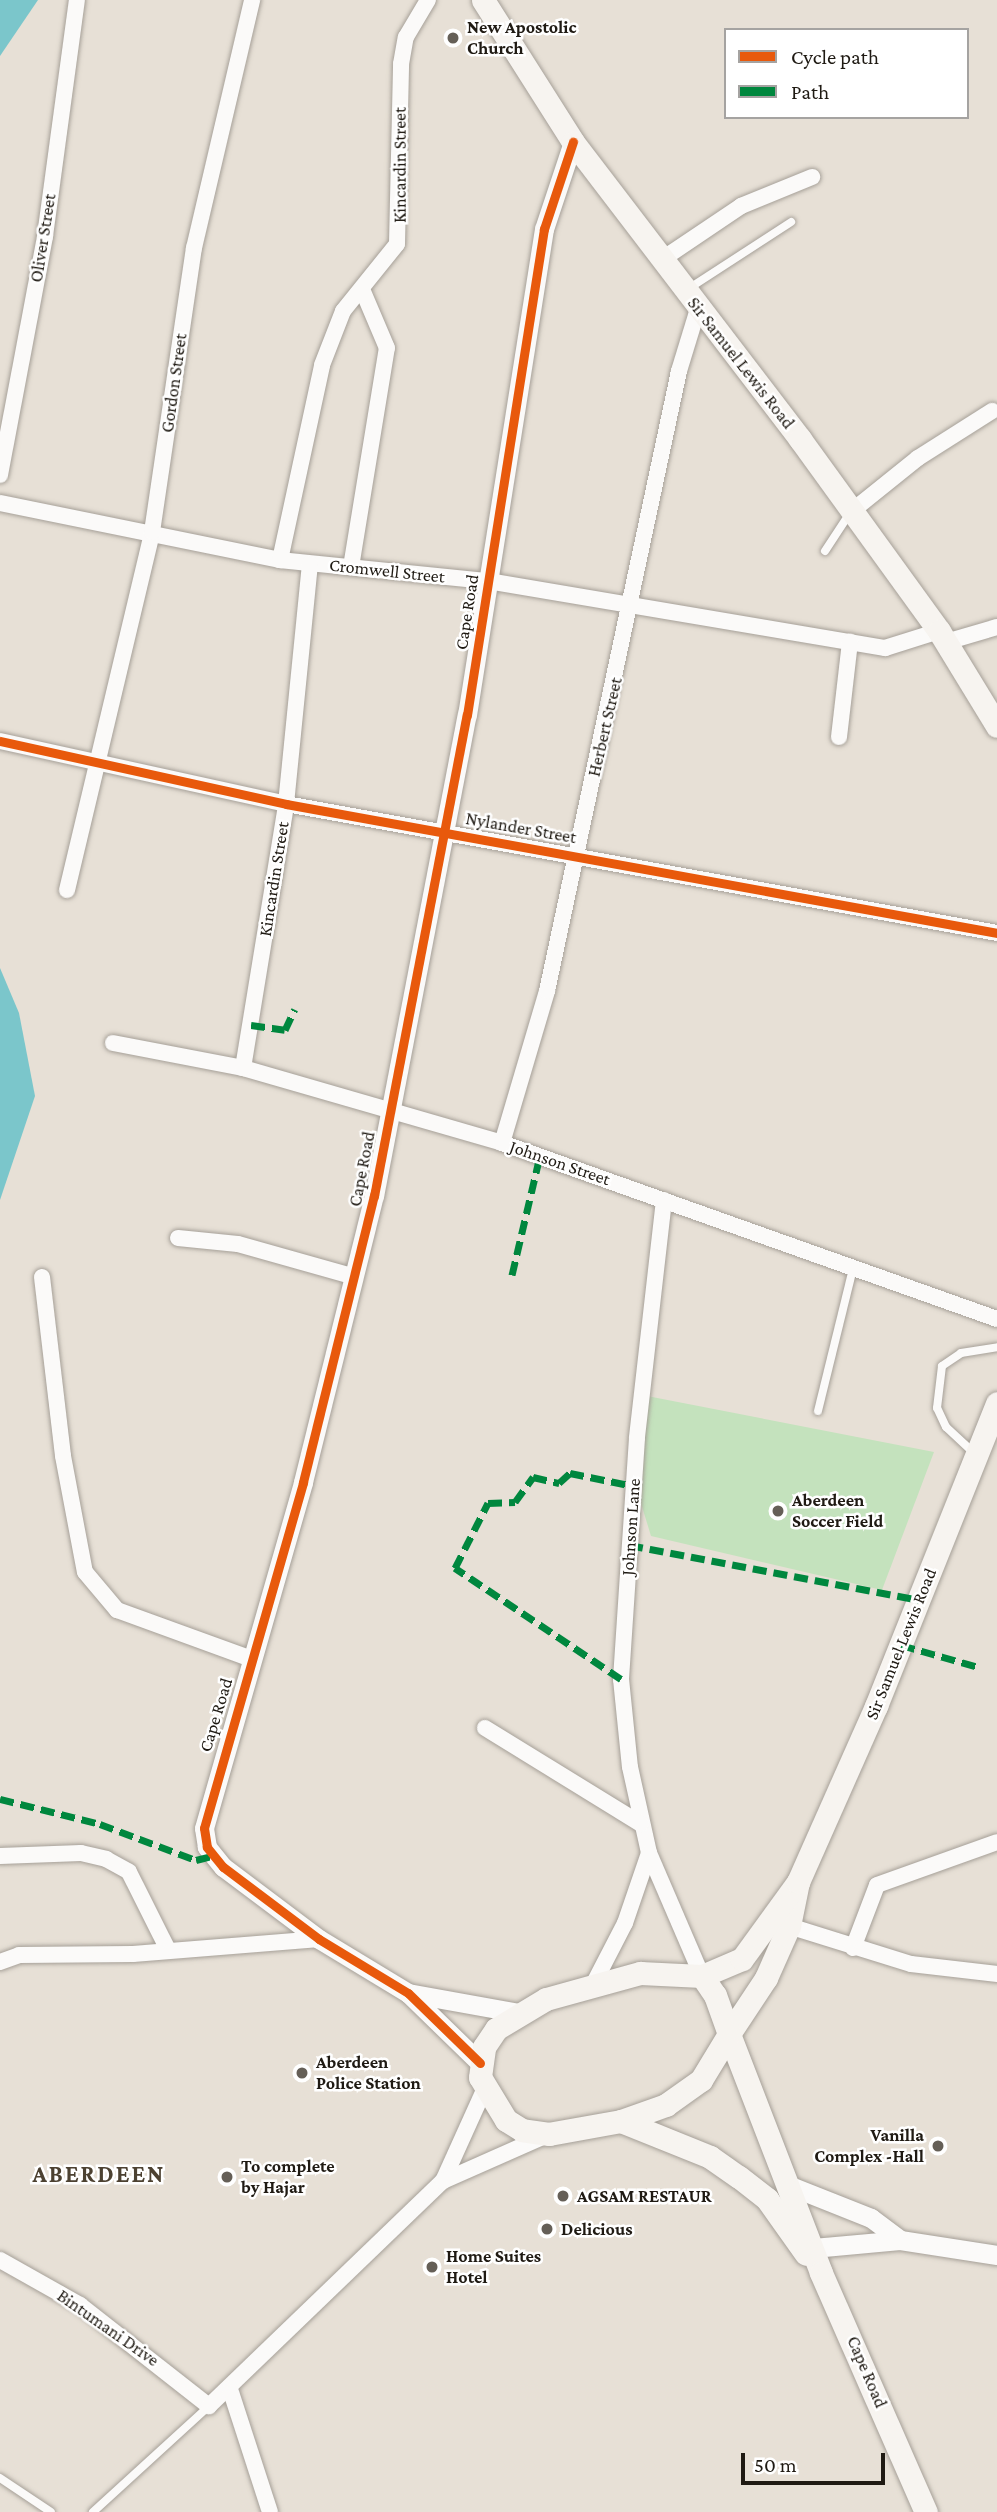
<!DOCTYPE html>
<html>
<head>
<meta charset="utf-8">
<style>
	body { margin:0 }
	#map { position:relative; width:997px; height:2512px; overflow:hidden; background:#e7e0d6; font-family:"Crimson Pro",serif }
	div>[style] { position:absolute }
	[style*='--x'] { left:calc(var(--x)*1px); top:calc(var(--y)*1px); width:calc(var(--w)*1px); rotate:calc(var(--a)*1deg) }
	.green>* { inset:0; background:#c4e2bd }
	.water>* { inset:0; background:#7bc6cb }
	.roads { filter:drop-shadow(0 0 2px #a6a098) drop-shadow(0 0 2px #a6a098) }
	.service>* { height:8px; margin:-4px; padding:0 4px; transform-origin:4px; border-radius:4px; background:#fbfaf9 }
	.minor>* { height:16px; margin:-8px; padding:0 8px; transform-origin:8px; border-radius:8px; background:#fbfaf9 }
	.tertiary>* { height:19px; margin:-9.5px; padding:0 9.5px; transform-origin:9.5px; border-radius:9.5px; background:#fbfaf9 }
	.secondary>* { height:23px; margin:-11.5px; padding:0 11.5px; transform-origin:11.5px; border-radius:11.5px; background:#f7f4f0 }
	.quiet>* { height:7px; margin-top:-3.5px; transform-origin:0; background:repeating-linear-gradient(90deg,#00873e 0 14px,transparent 0 21px) }
	.cycleway>* { height:9px; margin:-4.5px; padding:0 4.5px; transform-origin:4.5px; border-radius:4.5px; background:#e8590c }
	.dots>* { width:19px; height:19px; translate:-50% -50%; box-sizing:border-box; border:4px solid #fff; border-radius:50% }
	span { translate:-50% -50%; white-space:nowrap; text-align:center; line-height:1.15; -webkit-text-stroke:5px #fff; paint-order:stroke }
	.poi-label { font-size:18px; color:#1f1a13; font-weight:700 }
	.left { translate:0 -50%; text-align:left }
	.right { translate:-100% -50%; text-align:right }
	.street-label { font-size:18px; color:#1f1a13 }
	.district-label { font-size:24px; color:#4c4131; font-weight:700; letter-spacing:2px }
	.legend { position:absolute; left:724px; top:28px; width:245px; height:91px; box-sizing:border-box; background:#fff; border:2px solid #a5a3a1; margin:0; padding:9px 12px; list-style:none; font-size:21px; color:#1f1a13 }
	.legend li { display:flex; align-items:center; gap:14px; height:35px }
	.legend b { width:35px; border:2px solid #a5a3a1 }
	.scale { position:absolute; left:741px; top:2453px; width:144px; height:32px; box-sizing:border-box; border:4px solid #1f1a13; border-top:0; padding-left:9px; font-size:21px; line-height:24px; white-space:nowrap; color:#1f1a13; -webkit-text-stroke:5px #fff; paint-order:stroke }
</style>
</head>
<body>
<div id="map">
	<div class="green">
		<div style="clip-path:polygon(647px 1396px,934px 1452px,882px 1590px,651px 1536px,636px 1487px)"></div>
	</div>
	<div class="water">
		<div style="clip-path:polygon(0 0,38px 0,0 56px)"></div>
		<div style="clip-path:polygon(0 968px,19px 1013px,35px 1096px,0 1200px)"></div>
	</div>
	<div class="roads">
		<div class="service">
			<div style="--x:688;--y:289;--w:123;--a:-33"></div>
			<div style="--x:825;--y:551;--w:45;--a:-56.7"></div>
			<div style="--x:818;--y:1411;--w:147;--a:-76.2"></div>
			<div style="--x:974;--y:1453;--w:38;--a:-137"></div>
			<div style="--x:946;--y:1427;--w:21;--a:-115"></div>
			<div style="--x:937;--y:1408;--w:42;--a:-83.2"></div>
			<div style="--x:942;--y:1366;--w:23;--a:-34"></div>
			<div style="--x:961;--y:1353;--w:36;--a:-9"></div>
			<div style="--x:0;--y:2478;--w:61;--a:33.7"></div>
			<div style="--x:93;--y:2512;--w:157;--a:-42.4"></div>
		</div>
		<div class="minor">
			<div style="--x:661;--y:260;--w:97;--a:-34"></div>
			<div style="--x:741;--y:206;--w:77;--a:-22.2"></div>
			<div style="--x:0;--y:475;--w:243;--a:-79.3"></div>
			<div style="--x:45;--y:236;--w:238;--a:-82.3"></div>
			<div style="--x:0;--y:503;--w:286;--a:11.5"></div>
			<div style="--x:280;--y:560;--w:209;--a:5.8"></div>
			<div style="--x:488;--y:581;--w:403;--a:9.6"></div>
			<div style="--x:885;--y:648;--w:57;--a:-17.5"></div>
			<div style="--x:852;--y:511;--w:85;--a:-38.8"></div>
			<div style="--x:918;--y:458;--w:88;--a:-32.4"></div>
			<div style="--x:280;--y:560;--w:199;--a:-77.8"></div>
			<div style="--x:322;--y:365;--w:58;--a:-68.7"></div>
			<div style="--x:343;--y:311;--w:86;--a:-51.1"></div>
			<div style="--x:397;--y:244;--w:180;--a:-88.7"></div>
			<div style="--x:401;--y:64;--w:27;--a:-80"></div>
			<div style="--x:406;--y:37;--w:43;--a:-59.3"></div>
			<div style="--x:351;--y:567;--w:222;--a:-80.7"></div>
			<div style="--x:387;--y:348;--w:64;--a:-113"></div>
			<div style="--x:946;--y:642;--w:53;--a:-16.4"></div>
			<div style="--x:839;--y:737;--w:96;--a:-83.4"></div>
			<div style="--x:0;--y:741;--w:293;--a:12.4"></div>
			<div style="--x:286;--y:804;--w:723;--a:10.28"></div>
			<div style="--x:67;--y:890;--w:368;--a:-76.6"></div>
			<div style="--x:152;--y:532;--w:287;--a:-81.6"></div>
			<div style="--x:194;--y:248;--w:255;--a:-76.8"></div>
			<div style="--x:113;--y:1043;--w:132;--a:10.9"></div>
			<div style="--x:243;--y:1068;--w:270;--a:16.1"></div>
			<div style="--x:502;--y:1143;--w:525;--a:19.57"></div>
			<div style="--x:243;--y:1068;--w:267;--a:-80.7"></div>
			<div style="--x:286;--y:804;--w:241;--a:-84.3"></div>
			<div style="--x:502;--y:1143;--w:159;--a:-73.5"></div>
			<div style="--x:547;--y:991;--w:634;--a:-77.98"></div>
			<div style="--x:679;--y:371;--w:65;--a:-73"></div>
			<div style="--x:664;--y:1200;--w:240;--a:96.5"></div>
			<div style="--x:637;--y:1438;--w:242;--a:93.8"></div>
			<div style="--x:621;--y:1679;--w:88;--a:84.2"></div>
			<div style="--x:630;--y:1767;--w:88;--a:77.5"></div>
			<div style="--x:649;--y:1853;--w:134;--a:66.7"></div>
			<div style="--x:178;--y:1238;--w:60;--a:5.7"></div>
			<div style="--x:238;--y:1244;--w:118;--a:15.7"></div>
			<div style="--x:42;--y:1277;--w:180;--a:83.3"></div>
			<div style="--x:63;--y:1456;--w:118;--a:79.3"></div>
			<div style="--x:85;--y:1572;--w:50;--a:49.9"></div>
			<div style="--x:117;--y:1610;--w:140;--a:20"></div>
			<div style="--x:485;--y:1728;--w:183;--a:31.6"></div>
			<div style="--x:0;--y:1856;--w:81;--a:-2.1"></div>
			<div style="--x:81;--y:1853;--w:26;--a:13"></div>
			<div style="--x:106;--y:1859;--w:26;--a:29"></div>
			<div style="--x:129;--y:1872;--w:87;--a:63.4"></div>
			<div style="--x:789;--y:1926;--w:128;--a:17.3"></div>
			<div style="--x:911;--y:1964;--w:87;--a:6.6"></div>
			<div style="--x:853;--y:1948;--w:67;--a:-69.1"></div>
			<div style="--x:877;--y:1885;--w:127;--a:-19.7"></div>
			<div style="--x:0;--y:1962;--w:20;--a:-20"></div>
			<div style="--x:19;--y:1955;--w:114;--a:-0.5"></div>
			<div style="--x:133;--y:1954;--w:187;--a:-4.6"></div>
			<div style="--x:594;--y:1983;--w:68;--a:-62.7"></div>
			<div style="--x:625;--y:1923;--w:74;--a:-71.1"></div>
			<div style="--x:443;--y:2181;--w:100;--a:-65.7"></div>
			<div style="--x:0;--y:2260;--w:92;--a:29.4"></div>
			<div style="--x:80;--y:2305;--w:164;--a:38.1"></div>
			<div style="--x:209;--y:2406;--w:325;--a:-43.9"></div>
			<div style="--x:443;--y:2181;--w:114;--a:-23.9"></div>
			<div style="--x:230;--y:2389;--w:129;--a:72"></div>
		</div>
		<div class="tertiary">
			<div style="--x:408;--y:1993;--w:113;--a:10.2"></div>
			<div style="--x:480;--y:2063;--w:100;--a:-135.8"></div>
			<div style="--x:408;--y:1993;--w:104;--a:-148.8"></div>
			<div style="--x:319;--y:1939;--w:120;--a:-143.1"></div>
			<div style="--x:223;--y:1867;--w:26;--a:-129"></div>
			<div style="--x:207;--y:1847;--w:19;--a:-99"></div>
			<div style="--x:204;--y:1828;--w:360;--a:-74"></div>
			<div style="--x:303;--y:1482;--w:295;--a:-76.1"></div>
			<div style="--x:374;--y:1196;--w:490;--a:-79.1"></div>
			<div style="--x:467;--y:715;--w:492;--a:-81"></div>
			<div style="--x:544;--y:229;--w:92;--a:-71.6"></div>
			<div style="--x:788;--y:2185;--w:89;--a:21.7"></div>
			<div style="--x:871;--y:2218;--w:36;--a:37"></div>
			<div style="--x:802;--y:2249;--w:98;--a:-5.2"></div>
			<div style="--x:900;--y:2240;--w:98;--a:8.8"></div>
		</div>
		<div class="secondary">
			<div style="--x:483;--y:0;--w:168;--a:57.6"></div>
			<div style="--x:573;--y:142;--w:374;--a:52.6"></div>
			<div style="--x:800;--y:439;--w:237;--a:54.1"></div>
			<div style="--x:939;--y:631;--w:111;--a:58.6"></div>
			<div style="--x:798;--y:1882;--w:45;--a:101.6"></div>
			<div style="--x:789;--y:1926;--w:57;--a:113.9"></div>
			<div style="--x:766;--y:1978;--w:67;--a:123.5"></div>
			<div style="--x:729;--y:2034;--w:256;--a:68.9"></div>
			<div style="--x:821;--y:2273;--w:261;--a:66.3"></div>
			<div style="--x:640;--y:1973;--w:62;--a:2.8"></div>
			<div style="--x:702;--y:1976;--w:23;--a:56"></div>
			<div style="--x:715;--y:1995;--w:41;--a:70.3"></div>
			<div style="--x:729;--y:2034;--w:54;--a:121.3"></div>
			<div style="--x:701;--y:2080;--w:43;--a:144.5"></div>
			<div style="--x:666;--y:2105;--w:48;--a:160.4"></div>
			<div style="--x:621;--y:2121;--w:73;--a:169.8"></div>
			<div style="--x:549;--y:2134;--w:27;--a:-172"></div>
			<div style="--x:522;--y:2130;--w:19;--a:-148"></div>
			<div style="--x:506;--y:2120;--w:50;--a:-121.2"></div>
			<div style="--x:480;--y:2077;--w:30;--a:-82"></div>
			<div style="--x:484;--y:2047;--w:22;--a:-56"></div>
			<div style="--x:496;--y:2029;--w:58;--a:-31"></div>
			<div style="--x:546;--y:1999;--w:98;--a:-15.5"></div>
			<div style="--x:702;--y:1976;--w:43;--a:-23"></div>
			<div style="--x:742;--y:1959;--w:95;--a:-54"></div>
			<div style="--x:798;--y:1882;--w:193;--a:-66.1"></div>
			<div style="--x:876;--y:1706;--w:326;--a:-68.2"></div>
			<div style="--x:621;--y:2121;--w:96;--a:22"></div>
			<div style="--x:710;--y:2157;--w:35;--a:35"></div>
			<div style="--x:739;--y:2177;--w:36;--a:38"></div>
			<div style="--x:767;--y:2199;--w:67;--a:54.7"></div>
		</div>
	</div>
	<div class="quiet">
		<div style="--x:251;--y:1025;--w:34;--a:8"></div>
		<div style="--x:285;--y:1030;--w:23;--a:-65"></div>
		<div style="--x:512;--y:1275;--w:122;--a:-76.8"></div>
		<div style="--x:629;--y:1545;--w:296;--a:10.7"></div>
		<div style="--x:901;--y:1645;--w:80;--a:15.9"></div>
		<div style="--x:621;--y:1679;--w:200;--a:-146.2"></div>
		<div style="--x:455;--y:1568;--w:73;--a:-63.1"></div>
		<div style="--x:488;--y:1503;--w:27;--a:-2"></div>
		<div style="--x:515;--y:1502;--w:31;--a:-54"></div>
		<div style="--x:533;--y:1477;--w:27;--a:13"></div>
		<div style="--x:559;--y:1483;--w:15;--a:-42"></div>
		<div style="--x:570;--y:1473;--w:65;--a:11.5"></div>
		<div style="--x:0;--y:1799;--w:103;--a:14"></div>
		<div style="--x:100;--y:1824;--w:103;--a:20.6"></div>
		<div style="--x:196;--y:1860;--w:16;--a:-14"></div>
	</div>
	<div class="cycleway">
		<div style="--x:0;--y:741;--w:293;--a:12.4"></div>
		<div style="--x:286;--y:804;--w:723;--a:10.28"></div>
		<div style="--x:480;--y:2063;--w:100;--a:-135.8"></div>
		<div style="--x:408;--y:1993;--w:104;--a:-148.8"></div>
		<div style="--x:319;--y:1939;--w:120;--a:-143.1"></div>
		<div style="--x:223;--y:1867;--w:26;--a:-129"></div>
		<div style="--x:207;--y:1847;--w:19;--a:-99"></div>
		<div style="--x:204;--y:1828;--w:360;--a:-74"></div>
		<div style="--x:303;--y:1482;--w:295;--a:-76.1"></div>
		<div style="--x:374;--y:1196;--w:490;--a:-79.1"></div>
		<div style="--x:467;--y:715;--w:492;--a:-81"></div>
		<div style="--x:544;--y:229;--w:92;--a:-71.6"></div>
	</div>
	<div class="dots">
		<div style="left:453px;top:38px;background:#655f57"></div>
		<div style="left:778px;top:1511px;background:#655f57"></div>
		<div style="left:302px;top:2073px;background:#655f57"></div>
		<div style="left:938px;top:2146px;background:#655f57"></div>
		<div style="left:227px;top:2177px;background:#655f57"></div>
		<div style="left:563px;top:2196px;background:#655f57"></div>
		<div style="left:547px;top:2229px;background:#655f57"></div>
		<div style="left:432px;top:2267px;background:#655f57"></div>
	</div>
	<div class="poi-label">
		<span class="left" style="left:467px;top:38px">New Apostolic<br>Church</span>
		<span class="left" style="left:792px;top:1511px">Aberdeen<br>Soccer Field</span>
		<span class="left" style="left:316px;top:2073px">Aberdeen<br>Police Station</span>
		<span class="right" style="left:924px;top:2146px">Vanilla<br>Complex -Hall</span>
		<span class="left" style="left:241px;top:2177px">To complete<br>by Hajar</span>
		<span class="left" style="left:577px;top:2196px">AGSAM RESTAUR</span>
		<span class="left" style="left:561px;top:2229px">Delicious</span>
		<span class="left" style="left:446px;top:2267px">Home Suites<br>Hotel</span>
	</div>
	<div class="street-label">
		<span style="left:400px;top:165px;rotate:-90deg">Kincardin Street</span>
		<span style="left:43px;top:238px;rotate:-81deg">Oliver Street</span>
		<span style="left:741px;top:363px;rotate:52deg">Sir Samuel Lewis Road</span>
		<span style="left:174px;top:383px;rotate:-82deg">Gordon Street</span>
		<span style="left:387px;top:571px;rotate:6deg">Cromwell Street</span>
		<span style="left:467px;top:612px;rotate:-81deg">Cape Road</span>
		<span style="left:605px;top:727px;rotate:-77deg">Herbert Street</span>
		<span style="left:521px;top:828px;rotate:10deg">Nylander Street</span>
		<span style="left:274px;top:879px;rotate:-81deg">Kincardin Street</span>
		<span style="left:560px;top:1163px;rotate:19deg">Johnson Street</span>
		<span style="left:362px;top:1169px;rotate:-79deg">Cape Road</span>
		<span style="left:631px;top:1527px;rotate:-86deg">Johnson Lane</span>
		<span style="left:901px;top:1644px;rotate:-68deg">Sir Samuel Lewis Road</span>
		<span style="left:216px;top:1715px;rotate:-73deg">Cape Road</span>
		<span style="left:108px;top:2328px;rotate:35deg">Bintumani Drive</span>
		<span style="left:867px;top:2372px;rotate:67deg">Cape Road</span>
	</div>
	<div class="district-label">
		<span style="left:99px;top:2174px">ABERDEEN</span>
	</div>
	<ul class="legend">
	<li><b style="height:9px;background:#e8590c"></b>Cycle path</li>
	<li><b style="height:9px;background:#00873e"></b>Path</li>
	</ul>
	<div class="scale">50 m</div>
</div>
</body>
</html>
